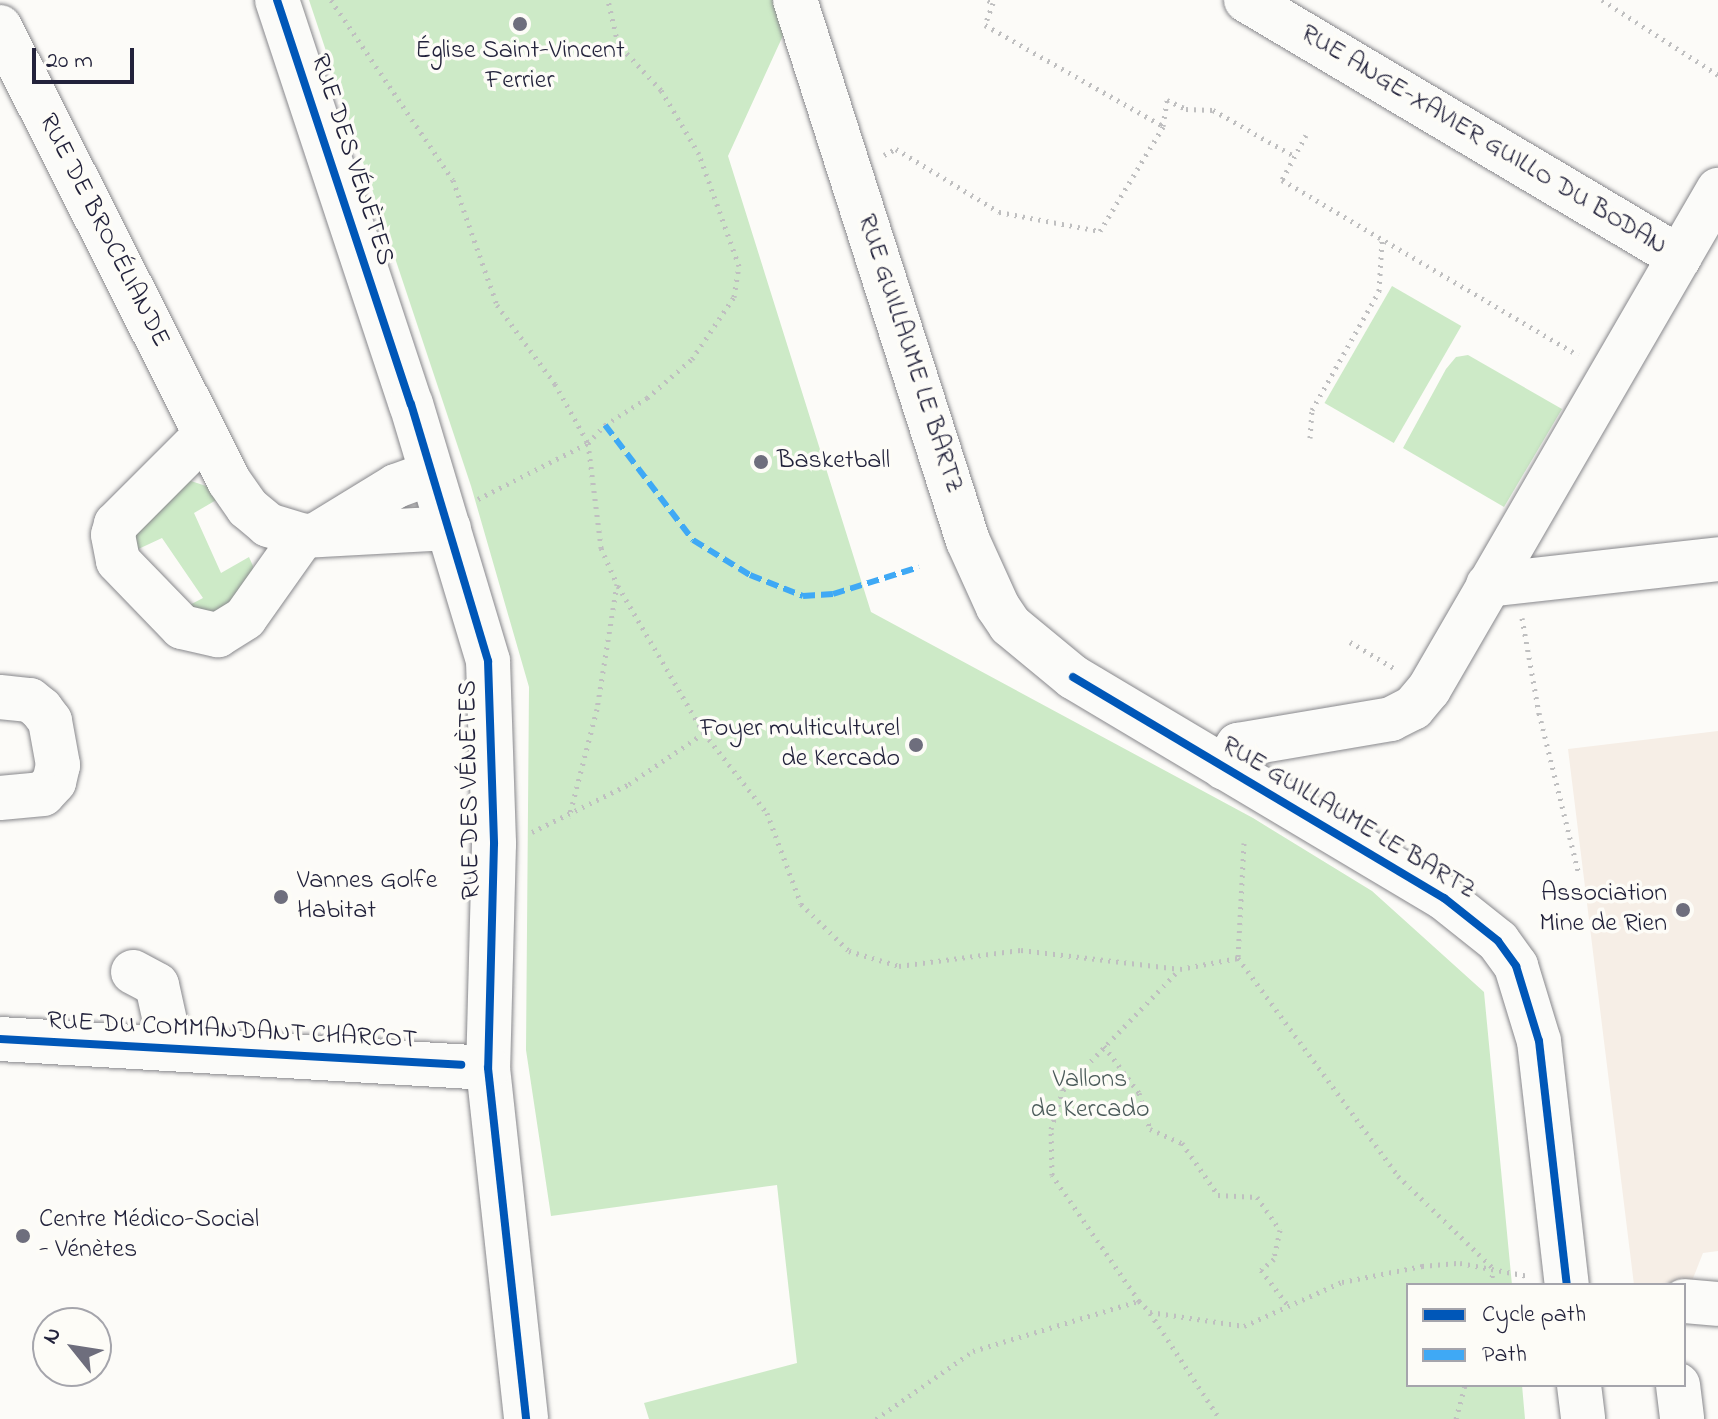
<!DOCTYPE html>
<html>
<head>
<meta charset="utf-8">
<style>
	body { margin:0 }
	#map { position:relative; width:1718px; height:1419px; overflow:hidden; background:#fcfbf8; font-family:"Indie Flower",sans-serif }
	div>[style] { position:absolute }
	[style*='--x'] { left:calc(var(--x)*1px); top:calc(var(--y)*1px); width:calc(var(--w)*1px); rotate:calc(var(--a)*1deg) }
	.built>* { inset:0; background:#f6eee6 }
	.green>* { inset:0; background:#cdeac7; transform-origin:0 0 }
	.path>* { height:5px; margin-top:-2.5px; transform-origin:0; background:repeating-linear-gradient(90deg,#bfbfc0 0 2px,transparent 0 8px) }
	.roads { filter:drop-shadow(0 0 2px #88888c) drop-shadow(0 0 2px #88888c) }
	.minor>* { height:44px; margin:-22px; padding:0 22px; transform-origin:22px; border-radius:22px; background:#fbfbf9 }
	.quiet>* { height:6px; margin-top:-3px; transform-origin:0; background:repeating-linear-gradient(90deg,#3fa9f5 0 12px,transparent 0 18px) }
	.cycleway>* { height:8px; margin:-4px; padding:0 4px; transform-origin:4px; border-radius:4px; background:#0057b8 }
	.dots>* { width:22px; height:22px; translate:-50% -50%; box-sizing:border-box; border:4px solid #fdfcf7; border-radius:50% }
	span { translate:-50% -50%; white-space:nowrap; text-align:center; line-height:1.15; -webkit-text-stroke:7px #fdfcf7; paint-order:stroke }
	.poi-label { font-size:26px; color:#22223b }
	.left { translate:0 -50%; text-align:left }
	.right { translate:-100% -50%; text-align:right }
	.street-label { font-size:26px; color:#22223b }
	.park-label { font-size:26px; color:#4a5a59 }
	.legend { position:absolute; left:1406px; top:1283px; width:280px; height:104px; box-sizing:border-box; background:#fdfcf7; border:2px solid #a5a5ac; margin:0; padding:10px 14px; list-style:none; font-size:24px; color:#22223b }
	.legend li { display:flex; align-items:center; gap:16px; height:40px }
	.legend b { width:40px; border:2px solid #a5a5ac }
	.north { position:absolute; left:32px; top:1307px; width:80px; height:80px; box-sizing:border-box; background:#fdfcf7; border:2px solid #a5a5ac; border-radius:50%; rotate:300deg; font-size:22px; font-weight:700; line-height:32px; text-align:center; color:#22223b }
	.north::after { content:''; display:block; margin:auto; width:28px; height:36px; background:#6e6e7d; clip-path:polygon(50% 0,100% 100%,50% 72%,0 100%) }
	.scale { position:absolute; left:32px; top:48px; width:102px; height:36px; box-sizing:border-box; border:4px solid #22223b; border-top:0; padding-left:10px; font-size:24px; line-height:28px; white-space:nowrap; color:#22223b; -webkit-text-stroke:6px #fdfcf7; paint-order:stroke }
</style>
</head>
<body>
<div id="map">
	<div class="built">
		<div style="clip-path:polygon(1718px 731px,1718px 1251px,1703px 1253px,1692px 1281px,1634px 1285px,1568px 749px)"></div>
	</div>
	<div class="green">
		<div style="clip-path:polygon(309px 0,773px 0,786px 29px,728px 156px,871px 612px,1253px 818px,1372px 891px,1484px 992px,1512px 1285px,1408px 1285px,1408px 1385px,1522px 1385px,1525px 1419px,649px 1419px,644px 1403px,797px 1363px,777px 1185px,551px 1216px,526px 1050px,529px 687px,471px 486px)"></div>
		<div style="left:1392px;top:286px;width:80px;height:135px;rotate:30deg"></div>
		<div style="clip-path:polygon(1468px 355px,1562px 409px,1504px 507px,1403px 448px,1446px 369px,1456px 357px)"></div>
		<div style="clip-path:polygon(188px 480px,209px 487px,218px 499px,194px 513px,221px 573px,249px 557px,253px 566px,252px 577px,222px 612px,178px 611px,203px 598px,162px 538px,132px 552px,128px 532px)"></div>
	</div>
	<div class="path">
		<div style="--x:331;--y:0;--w:217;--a:55.9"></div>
		<div style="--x:453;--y:180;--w:133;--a:70.6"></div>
		<div style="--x:497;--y:305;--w:98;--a:53.7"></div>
		<div style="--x:555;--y:384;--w:68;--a:60.8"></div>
		<div style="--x:588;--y:443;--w:106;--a:82.9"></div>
		<div style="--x:601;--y:548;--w:39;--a:66"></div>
		<div style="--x:617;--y:584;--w:127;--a:99.1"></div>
		<div style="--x:597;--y:709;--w:112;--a:104.5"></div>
		<div style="--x:988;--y:0;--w:6;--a:31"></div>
		<div style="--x:993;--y:3;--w:23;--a:110"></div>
		<div style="--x:985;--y:25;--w:205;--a:29.6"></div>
		<div style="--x:1163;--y:126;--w:26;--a:-81"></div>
		<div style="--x:1167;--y:100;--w:21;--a:25"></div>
		<div style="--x:1186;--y:109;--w:27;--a:2"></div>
		<div style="--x:1213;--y:110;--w:93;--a:29.6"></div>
		<div style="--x:1602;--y:0;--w:138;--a:32.9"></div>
		<div style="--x:1306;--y:135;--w:51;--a:118.1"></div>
		<div style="--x:1282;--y:180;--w:344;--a:30.6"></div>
		<div style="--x:884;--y:155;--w:13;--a:-27"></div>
		<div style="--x:896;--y:149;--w:121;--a:31.5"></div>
		<div style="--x:999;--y:212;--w:103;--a:10.7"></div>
		<div style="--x:1100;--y:231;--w:122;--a:-58.8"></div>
		<div style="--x:1310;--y:438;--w:28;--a:-86"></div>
		<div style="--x:1312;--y:410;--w:137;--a:-60.6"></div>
		<div style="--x:1379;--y:291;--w:51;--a:-86.6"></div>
		<div style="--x:478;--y:499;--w:123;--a:-27"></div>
		<div style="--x:588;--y:443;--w:25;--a:-47"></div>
		<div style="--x:605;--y:425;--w:50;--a:-32.7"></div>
		<div style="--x:647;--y:398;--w:60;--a:-40.9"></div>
		<div style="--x:692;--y:359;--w:75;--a:-55.9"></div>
		<div style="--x:734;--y:297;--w:31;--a:-81"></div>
		<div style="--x:739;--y:266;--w:119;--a:-109.7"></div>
		<div style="--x:699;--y:154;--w:74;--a:-120.7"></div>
		<div style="--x:661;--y:90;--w:63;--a:-133.1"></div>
		<div style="--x:618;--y:44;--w:45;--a:-102.8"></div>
		<div style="--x:618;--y:586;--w:170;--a:59.7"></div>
		<div style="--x:704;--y:733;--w:102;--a:51.8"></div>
		<div style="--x:767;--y:813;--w:97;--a:69.5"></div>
		<div style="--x:801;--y:904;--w:67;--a:44.4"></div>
		<div style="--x:849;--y:951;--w:52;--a:16.7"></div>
		<div style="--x:899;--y:966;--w:123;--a:-7.5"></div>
		<div style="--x:1021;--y:950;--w:160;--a:6.8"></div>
		<div style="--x:1180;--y:969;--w:59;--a:-10.7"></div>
		<div style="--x:1522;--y:618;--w:97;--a:79.9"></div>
		<div style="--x:1539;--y:713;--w:167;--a:76.1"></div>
		<div style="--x:1350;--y:642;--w:55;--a:30.8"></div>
		<div style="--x:532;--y:832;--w:108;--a:-26.3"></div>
		<div style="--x:629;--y:784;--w:91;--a:-34.2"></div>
		<div style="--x:1244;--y:843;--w:115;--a:93"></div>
		<div style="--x:1238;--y:958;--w:270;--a:53.7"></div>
		<div style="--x:1398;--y:1176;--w:134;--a:44.1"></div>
		<div style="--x:1104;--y:1046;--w:59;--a:53.3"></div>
		<div style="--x:1139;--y:1093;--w:38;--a:73"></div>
		<div style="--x:1150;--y:1129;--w:35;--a:24"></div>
		<div style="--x:1182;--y:1143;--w:63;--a:55.3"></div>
		<div style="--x:1218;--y:1195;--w:39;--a:3"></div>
		<div style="--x:1257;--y:1197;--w:40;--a:55.1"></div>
		<div style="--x:1280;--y:1230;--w:30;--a:102"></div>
		<div style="--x:1274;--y:1259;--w:17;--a:140"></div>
		<div style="--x:1261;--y:1270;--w:43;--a:52.6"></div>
		<div style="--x:1490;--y:1285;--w:16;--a:-76"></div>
		<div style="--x:1139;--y:1301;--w:16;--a:45"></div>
		<div style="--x:1150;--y:1312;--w:95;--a:8.5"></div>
		<div style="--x:1244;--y:1326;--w:107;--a:-24.2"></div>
		<div style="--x:1342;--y:1282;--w:82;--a:-11.3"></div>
		<div style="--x:1422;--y:1266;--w:38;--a:-5"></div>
		<div style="--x:1460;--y:1263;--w:69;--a:10.8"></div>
		<div style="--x:1150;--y:1313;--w:127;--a:56.6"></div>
		<div style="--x:876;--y:1419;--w:118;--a:-35"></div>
		<div style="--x:973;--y:1351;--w:173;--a:-16.8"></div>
		<div style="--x:1139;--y:1301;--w:153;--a:-124.6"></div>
		<div style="--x:1052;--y:1175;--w:46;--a:-91.2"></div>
		<div style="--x:1051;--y:1129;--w:41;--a:-72.9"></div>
		<div style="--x:1063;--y:1090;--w:167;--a:-46"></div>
		<div style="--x:1456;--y:1419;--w:35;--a:-75"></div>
	</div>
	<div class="roads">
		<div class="minor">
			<div style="--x:277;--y:0;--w:426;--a:71.7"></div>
			<div style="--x:411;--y:404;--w:268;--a:73.3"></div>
			<div style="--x:488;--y:661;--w:183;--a:88.1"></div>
			<div style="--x:494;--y:844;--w:224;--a:91.5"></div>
			<div style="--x:488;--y:1068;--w:353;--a:83.8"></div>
			<div style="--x:795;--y:0;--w:568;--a:72.27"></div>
			<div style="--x:968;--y:541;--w:72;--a:65.6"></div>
			<div style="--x:998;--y:607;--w:22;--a:56"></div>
			<div style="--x:1010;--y:625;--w:82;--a:39.5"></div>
			<div style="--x:1073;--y:677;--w:432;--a:30.8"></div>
			<div style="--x:1444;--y:898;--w:69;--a:38.5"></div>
			<div style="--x:1498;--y:941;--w:31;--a:54"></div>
			<div style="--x:1516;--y:966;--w:78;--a:73"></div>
			<div style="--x:1539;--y:1041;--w:246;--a:83.5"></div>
			<div style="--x:1246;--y:0;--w:504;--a:30.69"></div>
			<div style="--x:0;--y:27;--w:508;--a:63.23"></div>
			<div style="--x:229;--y:481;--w:33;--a:55"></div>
			<div style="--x:248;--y:508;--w:26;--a:40"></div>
			<div style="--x:268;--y:525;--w:37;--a:17"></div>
			<div style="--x:303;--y:536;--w:146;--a:-3.1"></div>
			<div style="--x:205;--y:435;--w:126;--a:135"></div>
			<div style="--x:116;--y:524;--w:11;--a:105"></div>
			<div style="--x:113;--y:535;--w:26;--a:79"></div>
			<div style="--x:118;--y:561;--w:92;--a:45.9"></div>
			<div style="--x:182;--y:627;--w:37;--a:13"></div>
			<div style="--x:218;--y:635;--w:32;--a:-32"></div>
			<div style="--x:245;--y:618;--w:100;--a:-54.7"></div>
			<div style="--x:319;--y:533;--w:90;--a:-31.4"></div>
			<div style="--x:396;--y:486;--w:37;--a:-20"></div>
			<div style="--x:1488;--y:585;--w:231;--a:-6.4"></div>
			<div style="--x:0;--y:697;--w:30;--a:6"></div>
			<div style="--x:30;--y:700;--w:14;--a:39"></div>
			<div style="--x:41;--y:709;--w:15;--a:53"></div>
			<div style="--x:50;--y:721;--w:45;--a:79.7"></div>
			<div style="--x:58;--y:765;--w:17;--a:103"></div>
			<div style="--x:54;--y:782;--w:16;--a:133"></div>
			<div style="--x:43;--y:794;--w:43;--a:174.7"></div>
			<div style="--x:1224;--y:768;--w:27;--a:-59"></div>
			<div style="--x:1238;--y:745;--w:155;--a:-9.6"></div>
			<div style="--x:1391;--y:719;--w:25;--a:-27"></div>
			<div style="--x:1413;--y:708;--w:25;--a:-50"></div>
			<div style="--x:1429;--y:689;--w:577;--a:-59.92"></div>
			<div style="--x:133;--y:972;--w:27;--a:28"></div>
			<div style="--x:157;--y:985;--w:65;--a:77.5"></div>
			<div style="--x:0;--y:1039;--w:489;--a:3.4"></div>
			<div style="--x:1684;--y:1301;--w:34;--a:5"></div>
			<div style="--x:1579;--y:1385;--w:34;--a:83"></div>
			<div style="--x:1678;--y:1385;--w:34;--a:83"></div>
		</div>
	</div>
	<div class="quiet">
		<div style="--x:605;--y:425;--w:145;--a:52.6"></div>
		<div style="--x:693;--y:540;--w:67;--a:31.6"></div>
		<div style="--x:750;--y:575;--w:57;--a:21.6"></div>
		<div style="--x:803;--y:596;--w:30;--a:-4"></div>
		<div style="--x:833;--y:594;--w:90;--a:-17.4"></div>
	</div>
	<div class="cycleway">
		<div style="--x:277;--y:0;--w:426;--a:71.7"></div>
		<div style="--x:411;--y:404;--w:268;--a:73.3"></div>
		<div style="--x:488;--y:661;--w:183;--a:88.1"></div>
		<div style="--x:494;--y:844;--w:224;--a:91.5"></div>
		<div style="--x:488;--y:1068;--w:353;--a:83.8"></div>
		<div style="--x:1073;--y:677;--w:432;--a:30.8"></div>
		<div style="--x:1444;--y:898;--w:69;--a:38.5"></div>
		<div style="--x:1498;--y:941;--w:31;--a:54"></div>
		<div style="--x:1516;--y:966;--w:78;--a:73"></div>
		<div style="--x:1539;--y:1041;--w:246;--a:83.5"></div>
		<div style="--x:0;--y:1039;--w:462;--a:3.2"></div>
	</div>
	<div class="dots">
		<div style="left:520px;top:24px;background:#6e6e7d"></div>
		<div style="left:761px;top:462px;background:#6e6e7d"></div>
		<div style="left:916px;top:745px;background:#6e6e7d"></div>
		<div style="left:281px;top:897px;background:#6e6e7d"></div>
		<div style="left:1683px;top:910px;background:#6e6e7d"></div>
		<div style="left:23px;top:1236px;background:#6e6e7d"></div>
	</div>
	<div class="poi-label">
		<span style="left:520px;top:67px">Église Saint-Vincent<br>Ferrier</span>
		<span class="left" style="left:777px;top:462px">Basketball</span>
		<span class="right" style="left:900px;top:745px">Foyer multiculturel<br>de Kercado</span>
		<span class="left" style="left:297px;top:897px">Vannes Golfe<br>Habitat</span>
		<span class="right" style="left:1667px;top:910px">Association<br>Mine de Rien</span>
		<span class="left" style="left:39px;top:1236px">Centre Médico-Social<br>- Vénètes</span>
	</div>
	<div class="street-label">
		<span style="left:1483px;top:141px;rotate:31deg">RUE ANGE-XAVIER GUILLO DU BODAN</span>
		<span style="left:351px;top:160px;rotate:72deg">RUE DES VÉNÈTES</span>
		<span style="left:103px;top:231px;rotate:63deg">RUE DE BROCÉLIANDE</span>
		<span style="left:909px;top:354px;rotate:72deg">RUE GUILLAUME LE BARTZ</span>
		<span style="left:471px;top:790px;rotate:-91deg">RUE DES VÉNÈTES</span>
		<span style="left:1348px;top:819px;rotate:31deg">RUE GUILLAUME LE BARTZ</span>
		<span style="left:232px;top:1032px;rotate:3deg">RUE DU COMMANDANT CHARCOT</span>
	</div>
	<div class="park-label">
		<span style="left:1090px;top:1096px">Vallons<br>de Kercado</span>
	</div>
	<ul class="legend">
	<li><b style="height:10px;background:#0057b8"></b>Cycle path</li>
	<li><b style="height:10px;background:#3fa9f5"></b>Path</li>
	</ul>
	<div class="north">N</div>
	<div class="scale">20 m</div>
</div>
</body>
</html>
